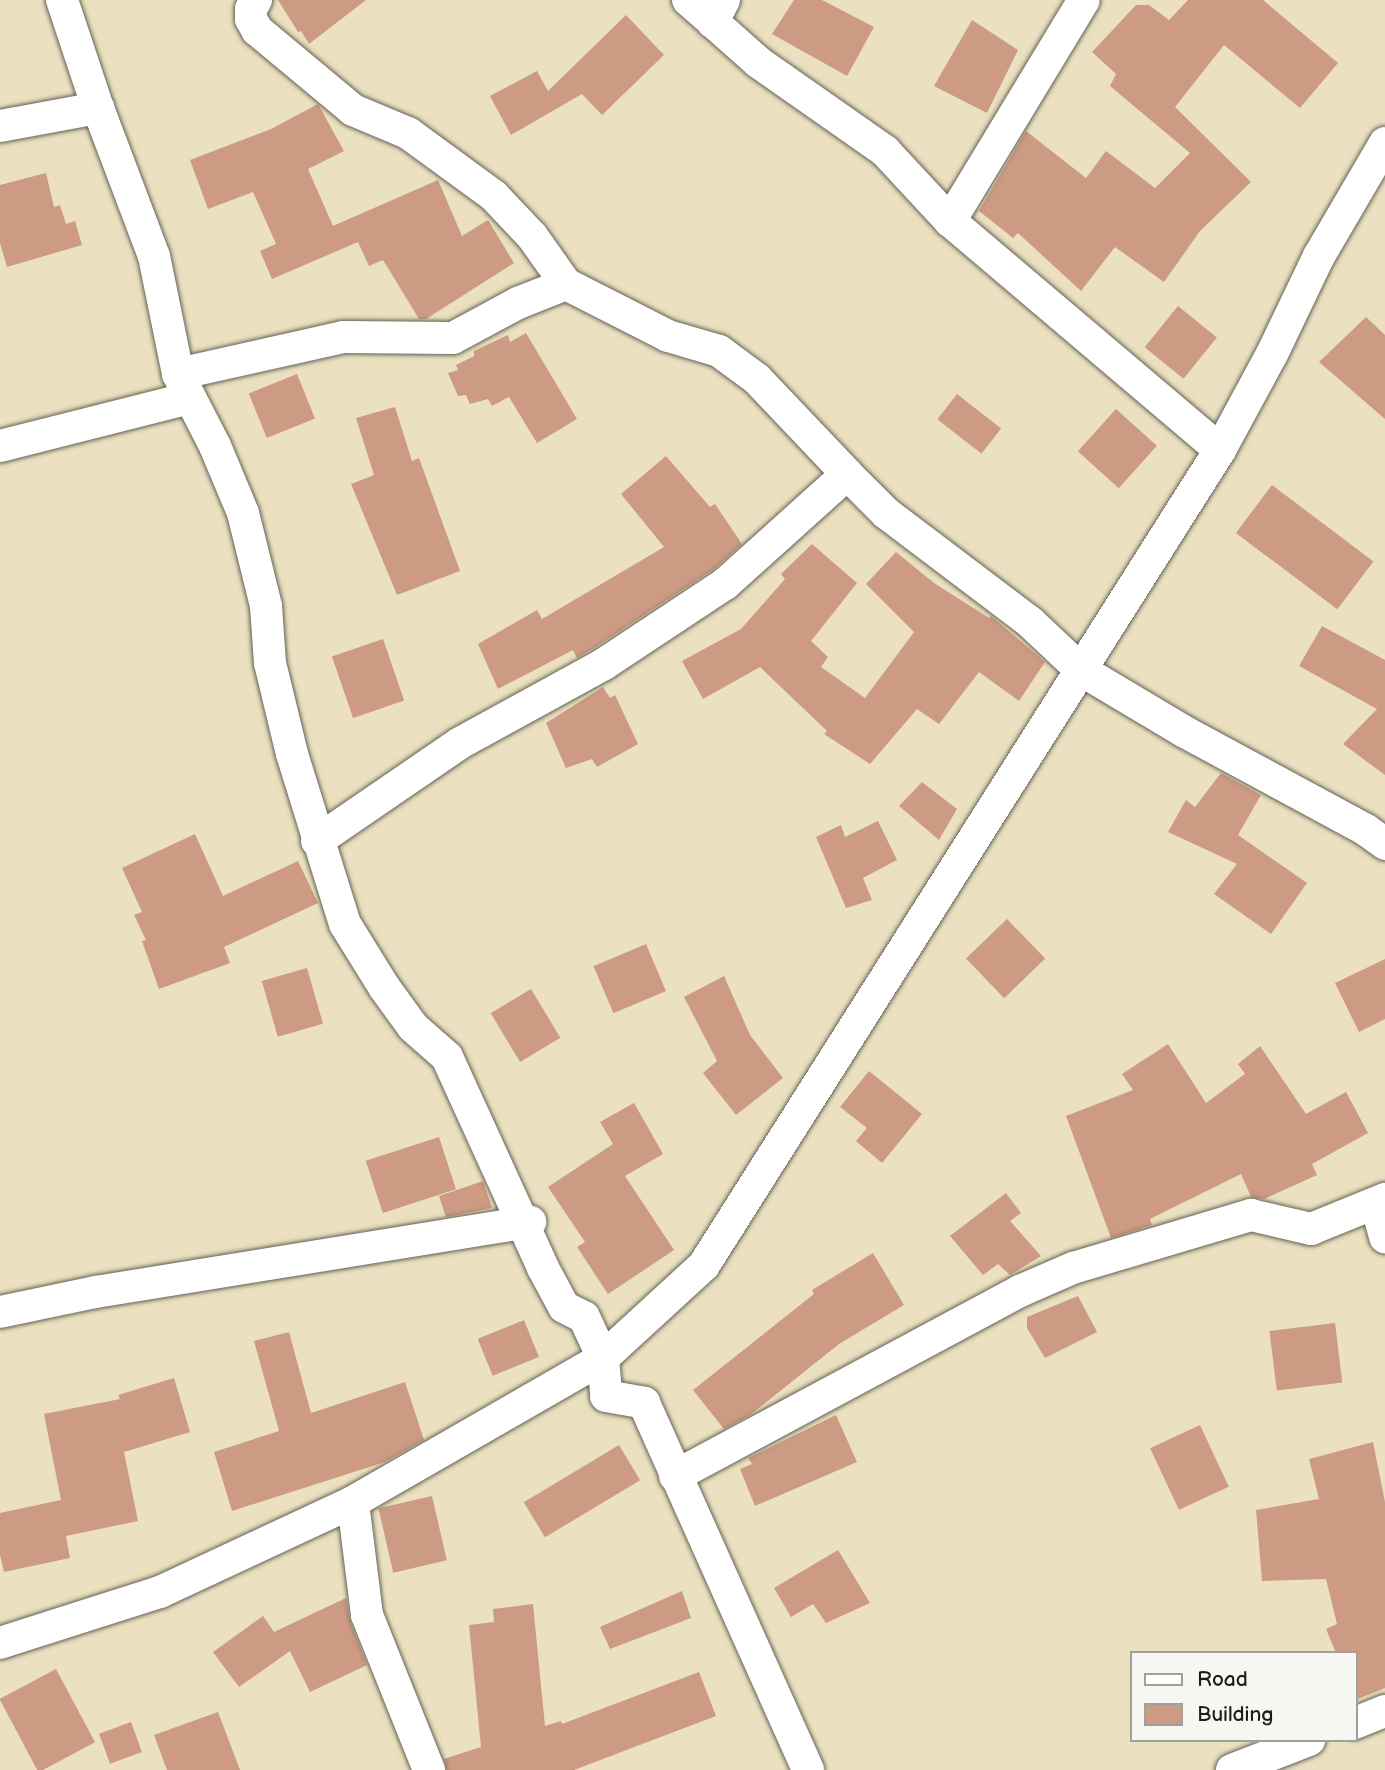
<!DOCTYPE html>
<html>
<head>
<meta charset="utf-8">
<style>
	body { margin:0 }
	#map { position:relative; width:1385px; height:1770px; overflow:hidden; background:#ebe1c0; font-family:"Balsamiq Sans",sans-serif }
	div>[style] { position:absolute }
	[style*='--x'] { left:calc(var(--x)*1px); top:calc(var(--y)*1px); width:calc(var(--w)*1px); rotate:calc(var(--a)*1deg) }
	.building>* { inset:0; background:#cd9a83; transform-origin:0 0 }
	.roads { filter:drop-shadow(0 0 2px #646155) drop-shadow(0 0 2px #646155) }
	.street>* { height:32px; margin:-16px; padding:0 16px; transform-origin:16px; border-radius:16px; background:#fff }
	span { translate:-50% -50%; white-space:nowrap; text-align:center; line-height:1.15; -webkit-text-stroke:5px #f6f6f2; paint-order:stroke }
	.legend { position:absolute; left:1130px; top:1651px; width:228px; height:91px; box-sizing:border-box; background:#f6f6f2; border:2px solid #9f9f9c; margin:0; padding:9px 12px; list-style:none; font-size:21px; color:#1c1c1c }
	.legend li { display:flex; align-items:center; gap:14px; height:35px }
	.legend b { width:35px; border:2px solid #9f9f9c }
</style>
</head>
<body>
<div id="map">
	<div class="building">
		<div style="clip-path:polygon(278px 0,366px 0,309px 44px,301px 31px,298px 32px)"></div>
		<div style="clip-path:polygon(794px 0,822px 0,874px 27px,847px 76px,772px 34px)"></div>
		<div style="clip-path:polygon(1188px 0,1263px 0,1338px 63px,1300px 108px,1224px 45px,1175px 107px,1251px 182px,1200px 231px,1164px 282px,1115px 247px,1081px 291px,1018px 233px,1013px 238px,979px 211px,1026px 131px,1086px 178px,1106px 151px,1155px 188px,1190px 153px,1110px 86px,1116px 74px,1092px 52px,1136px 5px,1149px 5px,1169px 20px)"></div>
		<div style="clip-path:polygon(626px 15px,664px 55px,602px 115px,582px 94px,511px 135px,490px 96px,537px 71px,548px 91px)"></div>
		<div style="clip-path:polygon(972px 20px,1018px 50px,987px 113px,934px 86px)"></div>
		<div style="clip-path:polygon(318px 104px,344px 151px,308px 169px,333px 226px,438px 180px,462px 236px,488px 220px,514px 263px,426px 319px,419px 319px,383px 260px,369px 266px,358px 242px,272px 279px,260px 251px,276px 244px,253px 192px,208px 209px,190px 160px,271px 129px)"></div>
		<div style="clip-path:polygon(46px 173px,54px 207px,60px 205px,66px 224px,75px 221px,82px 245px,7px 267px,0 243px,0 185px)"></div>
		<div style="left:1178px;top:306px;width:50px;height:53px;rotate:39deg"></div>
		<div style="clip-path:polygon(1366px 317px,1385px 335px,1385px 419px,1319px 362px)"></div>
		<div style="clip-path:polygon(526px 333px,577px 419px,537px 443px,509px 397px,492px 406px,488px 399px,470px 404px,466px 395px,458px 396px,448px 373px,458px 370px,456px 365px,474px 356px,474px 351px,508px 335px,510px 342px)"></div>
		<div style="left:297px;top:374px;width:48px;height:52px;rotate:68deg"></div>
		<div style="left:957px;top:394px;width:56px;height:32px;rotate:38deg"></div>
		<div style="clip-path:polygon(395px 407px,412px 461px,419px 458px,460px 571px,397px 595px,351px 484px,374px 475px,356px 418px)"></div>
		<div style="left:1116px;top:409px;width:55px;height:57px;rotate:42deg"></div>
		<div style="clip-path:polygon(666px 456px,710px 507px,715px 504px,742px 544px,714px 569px,594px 648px,577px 658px,573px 650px,498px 689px,478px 644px,537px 610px,542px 619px,664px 547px,621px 494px)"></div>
		<div style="left:1272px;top:485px;width:127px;height:60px;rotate:37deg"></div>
		<div style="clip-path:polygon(812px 544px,857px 583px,811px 641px,828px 657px,821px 667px,865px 698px,914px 632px,866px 584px,896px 552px,934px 583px,989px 618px,991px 616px,1045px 662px,1019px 701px,979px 672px,939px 724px,917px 709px,870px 764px,824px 734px,827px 731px,760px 667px,703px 699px,682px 661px,741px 629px,785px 579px,781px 574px)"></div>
		<div style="clip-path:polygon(1322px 626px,1385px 660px,1385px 775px,1343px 744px,1377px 709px,1299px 666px)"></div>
		<div style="left:383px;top:639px;width:65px;height:54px;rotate:71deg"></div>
		<div style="clip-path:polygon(603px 687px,610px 698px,615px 695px,638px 744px,597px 767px,592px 759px,566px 768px,546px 723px)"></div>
		<div style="clip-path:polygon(1221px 773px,1261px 795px,1238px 835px,1307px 883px,1271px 934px,1214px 894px,1237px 864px,1168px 832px,1186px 800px,1195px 807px)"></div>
		<div style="clip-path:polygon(922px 782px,957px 809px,939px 840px,899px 806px)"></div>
		<div style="clip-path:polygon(878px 821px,897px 860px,863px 878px,872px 900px,846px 908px,816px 837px,841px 825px,845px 837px)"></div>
		<div style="clip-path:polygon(195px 834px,223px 896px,298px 861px,318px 903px,224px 947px,230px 963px,159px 989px,142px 941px,146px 940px,134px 915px,142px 912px,122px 868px)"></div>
		<div style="left:1007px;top:919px;width:55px;height:57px;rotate:46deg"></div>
		<div style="left:646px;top:944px;width:51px;height:57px;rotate:67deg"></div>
		<div style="clip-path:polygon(1385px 959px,1385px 1019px,1359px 1032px,1335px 983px)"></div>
		<div style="left:307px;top:968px;width:58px;height:47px;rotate:74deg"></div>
		<div style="clip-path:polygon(724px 976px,750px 1035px,783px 1078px,736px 1115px,703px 1073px,717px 1061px,684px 997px)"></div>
		<div style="left:531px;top:989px;width:57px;height:47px;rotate:59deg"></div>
		<div style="clip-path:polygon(1168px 1044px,1206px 1103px,1245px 1074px,1238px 1064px,1260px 1046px,1306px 1114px,1346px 1092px,1368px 1133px,1312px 1164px,1317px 1175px,1264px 1199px,1251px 1197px,1241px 1174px,1150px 1219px,1152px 1225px,1111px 1238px,1066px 1116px,1133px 1090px,1122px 1074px)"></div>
		<div style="clip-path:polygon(869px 1071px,922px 1114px,882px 1163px,856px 1141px,867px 1128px,840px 1107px)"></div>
		<div style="clip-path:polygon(634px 1103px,663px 1154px,625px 1176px,674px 1250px,608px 1294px,577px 1247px,585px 1242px,548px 1187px,613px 1144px,600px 1122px)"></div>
		<div style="left:439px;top:1137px;width:55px;height:77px;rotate:72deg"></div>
		<div style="clip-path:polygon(483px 1181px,492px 1208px,446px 1217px,439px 1196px)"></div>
		<div style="clip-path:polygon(1006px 1193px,1021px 1213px,1010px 1221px,1041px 1256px,1010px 1275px,998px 1264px,983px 1275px,950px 1236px)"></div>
		<div style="clip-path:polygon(873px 1253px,904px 1305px,839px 1344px,750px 1415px,724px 1429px,693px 1390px,814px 1294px,812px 1290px)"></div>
		<div style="clip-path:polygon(1078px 1296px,1097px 1332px,1045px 1358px,1027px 1328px,1027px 1317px)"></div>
		<div style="left:524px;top:1320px;width:40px;height:50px;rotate:68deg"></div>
		<div style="left:1335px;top:1323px;width:60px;height:66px;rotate:83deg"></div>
		<div style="clip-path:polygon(289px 1332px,311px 1413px,405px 1382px,424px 1440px,385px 1462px,232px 1511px,214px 1452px,279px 1431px,254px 1341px)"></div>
		<div style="clip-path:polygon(174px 1378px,190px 1432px,124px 1452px,138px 1521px,66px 1536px,70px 1558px,4px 1572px,0 1555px,0 1513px,61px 1500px,44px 1414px,120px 1399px,118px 1395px)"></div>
		<div style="clip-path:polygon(836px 1415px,857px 1462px,755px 1506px,740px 1469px,752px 1464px,748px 1458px)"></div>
		<div style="left:1200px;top:1425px;width:68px;height:55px;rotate:65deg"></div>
		<div style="clip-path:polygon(1373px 1442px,1385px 1502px,1385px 1688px,1355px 1700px,1355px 1653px,1336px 1653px,1326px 1629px,1337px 1624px,1326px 1579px,1262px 1581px,1256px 1510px,1319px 1499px,1309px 1459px)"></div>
		<div style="left:619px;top:1445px;width:41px;height:111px;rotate:59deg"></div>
		<div style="left:432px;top:1496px;width:66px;height:55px;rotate:77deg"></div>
		<div style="clip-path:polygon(838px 1550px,870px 1603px,826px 1623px,813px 1604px,791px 1617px,774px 1588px)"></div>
		<div style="clip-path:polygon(682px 1591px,691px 1618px,610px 1649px,600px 1627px)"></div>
		<div style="clip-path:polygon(346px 1598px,350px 1621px,367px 1665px,310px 1692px,290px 1651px,239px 1687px,213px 1652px,263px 1616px,274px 1632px)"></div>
		<div style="clip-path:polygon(533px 1604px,545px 1726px,561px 1721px,562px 1724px,699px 1672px,716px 1716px,574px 1770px,447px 1770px,444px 1759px,481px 1747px,469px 1625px,494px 1622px,493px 1609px)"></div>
		<div style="left:56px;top:1669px;width:83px;height:64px;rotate:62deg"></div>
		<div style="clip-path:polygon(218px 1712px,240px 1770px,167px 1770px,154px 1735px)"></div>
		<div style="left:131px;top:1722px;width:32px;height:34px;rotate:70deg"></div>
	</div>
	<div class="roads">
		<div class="street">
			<div style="--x:62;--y:0;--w:114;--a:71.6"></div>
			<div style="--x:98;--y:108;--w:158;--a:69.3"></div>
			<div style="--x:154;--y:256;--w:120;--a:78.5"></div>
			<div style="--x:178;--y:374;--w:81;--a:62.8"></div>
			<div style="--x:215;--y:446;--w:73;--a:67.3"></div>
			<div style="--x:243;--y:513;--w:96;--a:76.1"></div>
			<div style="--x:266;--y:606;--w:57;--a:86"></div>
			<div style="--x:270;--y:663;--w:94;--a:76.4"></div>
			<div style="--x:292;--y:754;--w:178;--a:72.7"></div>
			<div style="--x:345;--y:924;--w:74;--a:58.2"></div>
			<div style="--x:384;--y:987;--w:49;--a:54.1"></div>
			<div style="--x:413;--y:1027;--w:45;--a:41.4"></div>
			<div style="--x:447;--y:1057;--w:232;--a:65.5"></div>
			<div style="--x:543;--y:1268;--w:44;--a:61.7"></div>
			<div style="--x:564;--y:1307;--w:22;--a:27"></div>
			<div style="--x:584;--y:1317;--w:45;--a:65.1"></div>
			<div style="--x:603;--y:1358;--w:38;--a:85"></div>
			<div style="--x:606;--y:1396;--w:39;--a:10"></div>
			<div style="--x:644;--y:1403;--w:402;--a:65.9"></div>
			<div style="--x:256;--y:0;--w:10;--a:119"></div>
			<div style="--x:251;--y:9;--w:10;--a:90"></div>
			<div style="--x:251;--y:19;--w:13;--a:61"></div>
			<div style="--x:257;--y:30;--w:125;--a:39.8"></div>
			<div style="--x:353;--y:110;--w:60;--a:22.7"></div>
			<div style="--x:408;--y:133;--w:107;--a:36.2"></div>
			<div style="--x:494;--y:196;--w:55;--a:46.5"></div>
			<div style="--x:532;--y:236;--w:59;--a:54.7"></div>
			<div style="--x:688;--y:0;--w:33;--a:41"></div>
			<div style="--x:724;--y:0;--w:25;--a:117"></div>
			<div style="--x:713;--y:22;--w:60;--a:41.6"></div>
			<div style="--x:758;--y:62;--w:155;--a:35"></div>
			<div style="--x:885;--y:151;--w:96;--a:47.1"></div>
			<div style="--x:950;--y:221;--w:354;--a:40.3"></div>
			<div style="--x:0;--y:126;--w:100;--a:-10.4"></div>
			<div style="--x:950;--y:221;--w:258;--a:-58.8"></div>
			<div style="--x:178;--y:374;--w:170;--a:-12.6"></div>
			<div style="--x:344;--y:337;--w:109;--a:0.5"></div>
			<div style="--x:453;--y:338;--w:74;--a:-28.3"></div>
			<div style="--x:518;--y:303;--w:52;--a:-21.6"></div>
			<div style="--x:566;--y:284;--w:114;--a:27"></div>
			<div style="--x:668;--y:336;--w:53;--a:16.4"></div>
			<div style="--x:719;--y:351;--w:47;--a:36.4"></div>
			<div style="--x:757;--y:379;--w:131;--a:46.5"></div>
			<div style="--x:0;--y:446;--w:196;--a:-14.2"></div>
			<div style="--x:317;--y:841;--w:173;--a:-34.4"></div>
			<div style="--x:460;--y:743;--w:164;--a:-28.7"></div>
			<div style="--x:604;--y:664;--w:145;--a:-33.5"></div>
			<div style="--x:725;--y:584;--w:164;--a:-42"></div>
			<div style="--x:847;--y:474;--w:55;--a:45"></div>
			<div style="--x:886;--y:513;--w:181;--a:37.1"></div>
			<div style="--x:1030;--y:622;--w:70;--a:43.3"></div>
			<div style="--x:1081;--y:670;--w:121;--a:30.8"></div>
			<div style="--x:1185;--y:732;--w:206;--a:28.4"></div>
			<div style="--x:1366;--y:830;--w:24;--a:36"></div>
			<div style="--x:1385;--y:1220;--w:4;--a:153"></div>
			<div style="--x:1381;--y:1222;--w:16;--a:75"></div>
			<div style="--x:0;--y:1312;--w:98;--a:-11.8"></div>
			<div style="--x:96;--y:1292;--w:440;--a:-9.2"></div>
			<div style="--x:675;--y:1476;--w:391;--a:-28.2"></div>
			<div style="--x:1020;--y:1291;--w:58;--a:-23.5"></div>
			<div style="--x:1073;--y:1268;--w:186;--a:-16.6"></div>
			<div style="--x:1251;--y:1215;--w:62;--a:13.1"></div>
			<div style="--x:1311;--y:1229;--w:80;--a:-22.1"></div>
			<div style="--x:0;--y:1643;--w:168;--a:-17.7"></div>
			<div style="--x:160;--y:1592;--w:213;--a:-25"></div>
			<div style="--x:1355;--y:1723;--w:32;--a:-22"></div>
			<div style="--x:429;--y:1770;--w:167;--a:-111.8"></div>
			<div style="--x:367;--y:1615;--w:114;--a:-97.1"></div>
			<div style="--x:353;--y:1502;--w:289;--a:-29.9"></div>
			<div style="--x:603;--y:1358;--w:137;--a:-42.6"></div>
			<div style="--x:704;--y:1265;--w:965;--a:-57.66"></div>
			<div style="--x:1220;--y:450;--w:109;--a:-61.6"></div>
			<div style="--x:1272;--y:354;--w:109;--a:-64.4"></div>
			<div style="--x:1319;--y:256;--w:131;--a:-59.7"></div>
			<div style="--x:1232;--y:1770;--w:83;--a:-21.3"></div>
		</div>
	</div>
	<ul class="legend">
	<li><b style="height:9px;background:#fff"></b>Road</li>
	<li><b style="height:19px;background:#cd9a83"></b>Building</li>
	</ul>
</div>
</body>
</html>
